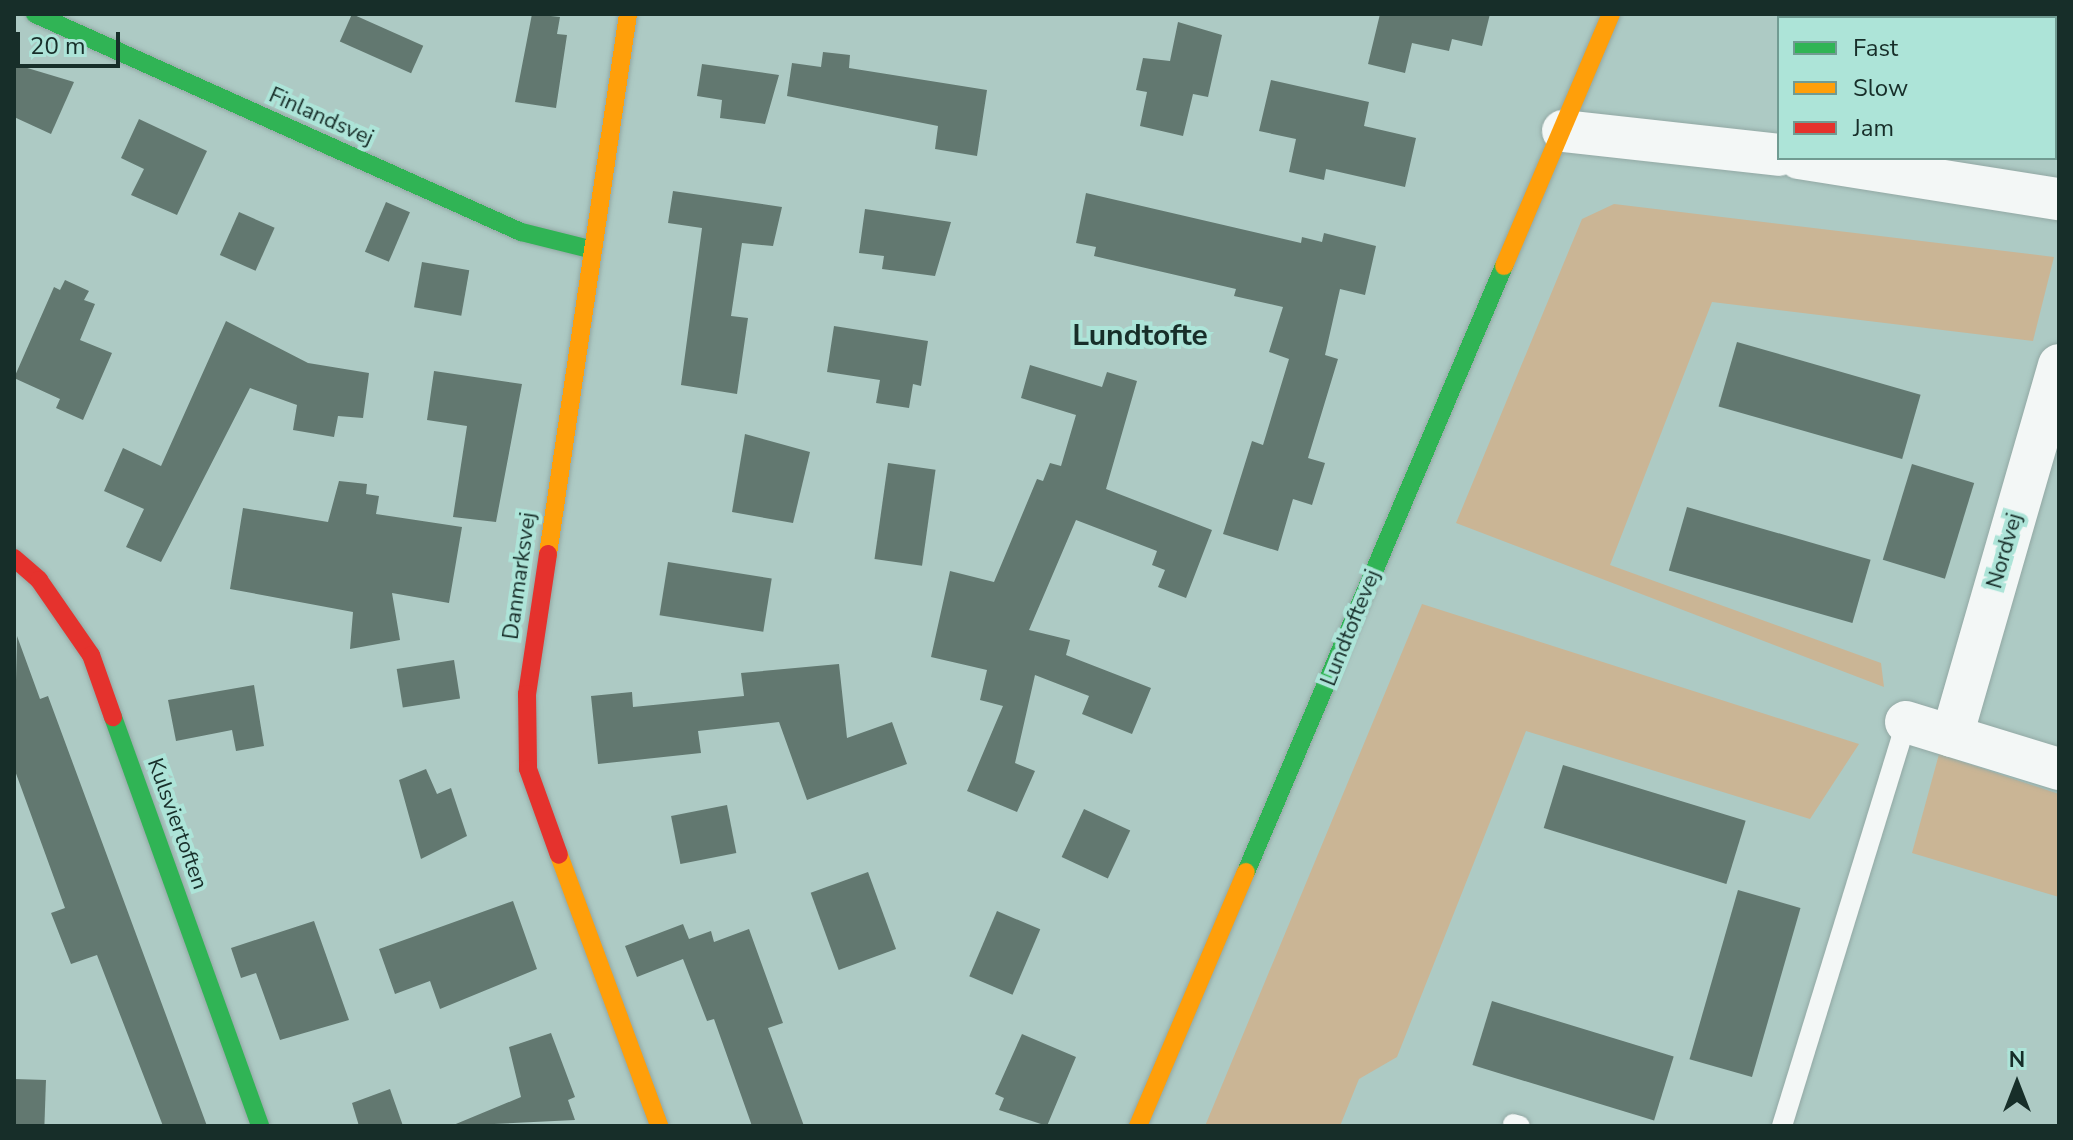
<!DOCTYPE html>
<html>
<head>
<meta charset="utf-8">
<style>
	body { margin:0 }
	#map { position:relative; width:2073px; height:1140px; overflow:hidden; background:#adcac4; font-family:"Nunito Sans",sans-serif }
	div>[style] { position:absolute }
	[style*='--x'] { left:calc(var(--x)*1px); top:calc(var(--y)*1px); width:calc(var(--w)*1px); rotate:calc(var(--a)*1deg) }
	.green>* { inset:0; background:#cab595 }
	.building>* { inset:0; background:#627870; transform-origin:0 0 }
	.roads { filter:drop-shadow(0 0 2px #92a8a4) drop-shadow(0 0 2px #92a8a4) }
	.lane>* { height:20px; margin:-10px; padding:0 10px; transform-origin:10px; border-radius:10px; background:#f3f7f6 }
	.street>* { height:42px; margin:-21px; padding:0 21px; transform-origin:21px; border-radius:21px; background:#f3f7f6 }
	.fast>* { height:18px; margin:-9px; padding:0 9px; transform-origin:9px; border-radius:9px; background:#30b455 }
	.slow>* { height:18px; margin:-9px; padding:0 9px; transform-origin:9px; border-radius:9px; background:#ff9f0a }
	.jam>* { height:18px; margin:-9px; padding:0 9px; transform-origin:9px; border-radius:9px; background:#e5322d }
	span { translate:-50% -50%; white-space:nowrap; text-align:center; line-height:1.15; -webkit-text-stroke:8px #ade4d8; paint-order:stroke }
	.street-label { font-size:22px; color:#172e29 }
	.district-label { font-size:30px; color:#172e29; font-weight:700 }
	.frame { position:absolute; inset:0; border:16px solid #172e29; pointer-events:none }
	.legend { position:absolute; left:1777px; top:16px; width:280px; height:144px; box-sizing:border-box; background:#ade4d8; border:2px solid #719b92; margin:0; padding:10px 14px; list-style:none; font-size:24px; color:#172e29 }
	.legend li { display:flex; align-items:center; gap:16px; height:40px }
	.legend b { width:40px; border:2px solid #719b92 }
	.north { position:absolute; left:1977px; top:1044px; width:80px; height:80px; -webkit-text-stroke:6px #ade4d8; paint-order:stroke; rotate:0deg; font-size:22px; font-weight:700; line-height:32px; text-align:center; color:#172e29 }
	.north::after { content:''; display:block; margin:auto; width:28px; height:36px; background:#172e29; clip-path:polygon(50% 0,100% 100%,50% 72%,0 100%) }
	.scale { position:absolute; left:16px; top:32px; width:104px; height:36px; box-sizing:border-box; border:4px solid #172e29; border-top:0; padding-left:10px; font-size:24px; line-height:28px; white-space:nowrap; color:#172e29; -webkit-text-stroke:6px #ade4d8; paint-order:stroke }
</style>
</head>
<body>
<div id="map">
	<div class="green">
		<div style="clip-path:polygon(1614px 204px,2054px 257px,2033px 341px,1712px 302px,1610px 565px,1881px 663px,1884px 687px,1456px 523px,1582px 219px)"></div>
		<div style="clip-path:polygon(1422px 604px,1859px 744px,1810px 819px,1526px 731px,1397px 1057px,1359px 1079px,1340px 1126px,1205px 1126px)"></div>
		<div style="clip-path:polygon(1939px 754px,2059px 794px,2059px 897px,1912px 853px)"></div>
	</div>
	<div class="building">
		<div style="left:352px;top:14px;width:78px;height:30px;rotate:24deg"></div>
		<div style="clip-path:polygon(532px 14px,560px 17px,557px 34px,567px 35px,556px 108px,515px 102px)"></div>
		<div style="clip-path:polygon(1380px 14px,1490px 14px,1482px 46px,1452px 39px,1449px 51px,1412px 43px,1405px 73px,1368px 64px)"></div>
		<div style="clip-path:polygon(1178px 22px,1222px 35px,1208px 97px,1193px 94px,1183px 136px,1140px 126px,1147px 92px,1136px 90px,1143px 58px,1170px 61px)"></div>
		<div style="clip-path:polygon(823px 52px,850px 55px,849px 68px,987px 90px,977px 156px,935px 149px,938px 126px,787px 96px,792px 63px,821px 67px)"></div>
		<div style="clip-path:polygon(14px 64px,74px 82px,51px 134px,14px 117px)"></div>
		<div style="clip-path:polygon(702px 64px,779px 75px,765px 124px,720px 118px,722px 100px,697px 96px)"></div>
		<div style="clip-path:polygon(1271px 80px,1369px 102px,1364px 126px,1416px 138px,1405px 187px,1326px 169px,1324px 180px,1289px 172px,1296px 139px,1259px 131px)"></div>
		<div style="clip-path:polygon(139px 119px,207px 151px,177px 215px,131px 195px,144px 169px,121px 158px)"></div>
		<div style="clip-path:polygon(673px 191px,782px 207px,773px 246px,742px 243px,731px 316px,748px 318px,737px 394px,681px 385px,702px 228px,668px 223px)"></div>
		<div style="clip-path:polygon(1086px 193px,1301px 243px,1302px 237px,1322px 242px,1324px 233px,1376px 246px,1365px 295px,1340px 289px,1325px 355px,1338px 359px,1308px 458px,1325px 463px,1312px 505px,1293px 499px,1278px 551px,1223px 534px,1252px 441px,1263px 445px,1289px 359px,1269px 352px,1283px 307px,1234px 296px,1236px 289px,1094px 256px,1096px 247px,1076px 243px)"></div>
		<div style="left:386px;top:202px;width:26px;height:54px;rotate:23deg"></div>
		<div style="clip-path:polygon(865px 209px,951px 222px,935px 276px,882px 269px,884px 256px,859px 253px)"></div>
		<div style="left:239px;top:212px;width:39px;height:47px;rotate:24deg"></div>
		<div style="left:422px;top:262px;width:48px;height:46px;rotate:10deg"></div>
		<div style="clip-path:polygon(65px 280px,89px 291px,84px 300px,95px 304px,80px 340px,112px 353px,83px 420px,56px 408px,60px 399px,14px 378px,54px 287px,60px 290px)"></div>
		<div style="clip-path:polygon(226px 321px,308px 363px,369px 373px,363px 418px,338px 416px,334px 437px,293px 430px,297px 405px,250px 388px,161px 562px,126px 547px,144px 509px,104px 491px,123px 448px,161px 466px)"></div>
		<div style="clip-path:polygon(834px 326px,928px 341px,921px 386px,913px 384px,909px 408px,876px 403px,880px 380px,827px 372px)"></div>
		<div style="left:1737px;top:342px;width:191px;height:67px;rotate:16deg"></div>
		<div style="clip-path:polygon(1030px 365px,1102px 387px,1107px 372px,1137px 381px,1106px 489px,1212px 530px,1186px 598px,1158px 587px,1165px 570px,1152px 565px,1157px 551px,1076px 520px,1029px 630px,1070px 640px,1066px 655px,1151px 688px,1132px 734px,1082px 714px,1089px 696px,1035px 675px,1015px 763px,1035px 771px,1017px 812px,967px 791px,1003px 706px,980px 700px,987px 670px,931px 657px,950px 571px,994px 582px,1037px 479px,1043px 481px,1050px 463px,1061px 466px,1076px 415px,1021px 398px)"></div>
		<div style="clip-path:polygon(434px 371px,522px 384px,496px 522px,453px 517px,467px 426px,427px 420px)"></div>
		<div style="clip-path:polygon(745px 434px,810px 452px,793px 523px,732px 512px)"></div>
		<div style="left:888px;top:463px;width:48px;height:97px;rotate:8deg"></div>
		<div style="left:1912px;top:464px;width:65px;height:100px;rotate:17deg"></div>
		<div style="clip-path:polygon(339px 481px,367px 484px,366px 494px,379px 496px,376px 514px,462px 527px,449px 603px,392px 593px,400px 640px,350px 649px,353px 612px,230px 589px,243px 508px,328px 522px)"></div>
		<div style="left:1687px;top:507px;width:191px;height:66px;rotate:16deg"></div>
		<div style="left:668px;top:562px;width:105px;height:54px;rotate:9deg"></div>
		<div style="clip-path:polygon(17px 636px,40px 699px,48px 696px,207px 1126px,163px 1126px,97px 955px,71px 964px,51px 913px,65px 908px,14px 768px)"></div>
		<div style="left:454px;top:660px;width:39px;height:58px;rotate:81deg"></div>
		<div style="clip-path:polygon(839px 664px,847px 738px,892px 722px,907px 764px,807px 800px,779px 722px,698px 731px,701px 753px,598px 764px,591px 696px,632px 692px,633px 707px,744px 696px,741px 673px)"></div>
		<div style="clip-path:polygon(254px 685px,264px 746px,236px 751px,232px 730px,176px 741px,168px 700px)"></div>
		<div style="left:1563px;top:765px;width:191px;height:66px;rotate:17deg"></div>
		<div style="clip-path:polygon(426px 769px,437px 794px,451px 788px,467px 836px,421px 859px,399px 780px)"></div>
		<div style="left:727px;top:805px;width:49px;height:57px;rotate:79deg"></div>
		<div style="left:1084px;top:809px;width:51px;height:53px;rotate:25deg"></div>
		<div style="left:868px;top:872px;width:82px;height:61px;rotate:70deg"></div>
		<div style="left:1738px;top:890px;width:65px;height:176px;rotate:16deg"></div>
		<div style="clip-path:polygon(513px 901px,537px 969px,440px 1009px,430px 981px,395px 994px,379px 949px)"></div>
		<div style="left:997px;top:911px;width:47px;height:71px;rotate:23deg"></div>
		<div style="clip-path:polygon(314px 921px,349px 1020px,280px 1040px,256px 973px,241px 978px,231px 948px)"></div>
		<div style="clip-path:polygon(683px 924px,689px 939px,711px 931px,714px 942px,749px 929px,783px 1023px,768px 1028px,804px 1126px,752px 1126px,714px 1019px,707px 1021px,683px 959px,637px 977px,625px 946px)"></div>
		<div style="left:1492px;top:1001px;width:190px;height:67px;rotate:17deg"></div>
		<div style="clip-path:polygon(551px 1033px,575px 1097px,568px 1100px,575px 1120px,451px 1126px,521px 1097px,509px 1047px)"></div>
		<div style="clip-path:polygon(1022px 1034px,1076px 1057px,1047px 1126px,999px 1110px,1004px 1098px,995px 1094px)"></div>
		<div style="left:14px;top:1079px;width:32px;height:47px;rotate:2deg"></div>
		<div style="clip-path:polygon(390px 1089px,403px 1126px,359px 1126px,352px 1103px)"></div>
	</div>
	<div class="roads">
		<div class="lane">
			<div style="--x:1513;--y:1124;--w:7;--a:16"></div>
			<div style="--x:1782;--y:1126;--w:423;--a:-72.9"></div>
		</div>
		<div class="street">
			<div style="--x:1563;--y:131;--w:217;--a:6.3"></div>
			<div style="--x:1799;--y:158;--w:263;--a:9"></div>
			<div style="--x:1906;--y:722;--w:160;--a:17.1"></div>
			<div style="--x:1952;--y:736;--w:386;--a:-73.9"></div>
		</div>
		<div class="fast">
			<div style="--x:35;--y:14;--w:533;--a:24.16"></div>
			<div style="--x:521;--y:232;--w:74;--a:14"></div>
			<div style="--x:113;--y:717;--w:435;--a:70.2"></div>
			<div style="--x:1246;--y:872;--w:659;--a:-66.94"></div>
		</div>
		<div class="slow">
			<div style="--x:1504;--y:266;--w:274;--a:-67"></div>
			<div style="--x:548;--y:554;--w:546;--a:-81.57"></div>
			<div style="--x:559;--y:855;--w:289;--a:69.7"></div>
			<div style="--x:1138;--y:1126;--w:276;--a:-67"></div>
		</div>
		<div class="jam">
			<div style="--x:548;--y:554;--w:142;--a:98.5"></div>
			<div style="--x:527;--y:694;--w:75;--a:89.2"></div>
			<div style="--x:528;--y:769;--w:91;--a:70.2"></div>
			<div style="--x:14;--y:558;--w:33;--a:41"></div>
			<div style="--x:39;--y:580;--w:91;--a:55.3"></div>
			<div style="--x:91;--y:655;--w:66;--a:70.5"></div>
		</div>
	</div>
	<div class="street-label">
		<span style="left:321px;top:117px;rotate:24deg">Finlandsvej</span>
		<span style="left:2005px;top:551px;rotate:-74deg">Nordvej</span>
		<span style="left:520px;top:576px;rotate:-82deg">Danmarksvej</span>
		<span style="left:1351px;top:628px;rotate:-68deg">Lundtoftevej</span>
		<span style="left:177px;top:824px;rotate:70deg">Kulsviertoften</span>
	</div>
	<div class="district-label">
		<span style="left:1140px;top:336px">Lundtofte</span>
	</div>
	<div class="frame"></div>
	<ul class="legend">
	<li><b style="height:10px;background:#30b455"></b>Fast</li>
	<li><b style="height:10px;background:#ff9f0a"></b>Slow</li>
	<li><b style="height:10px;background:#e5322d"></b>Jam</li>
	</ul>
	<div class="north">N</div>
	<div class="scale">20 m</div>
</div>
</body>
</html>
